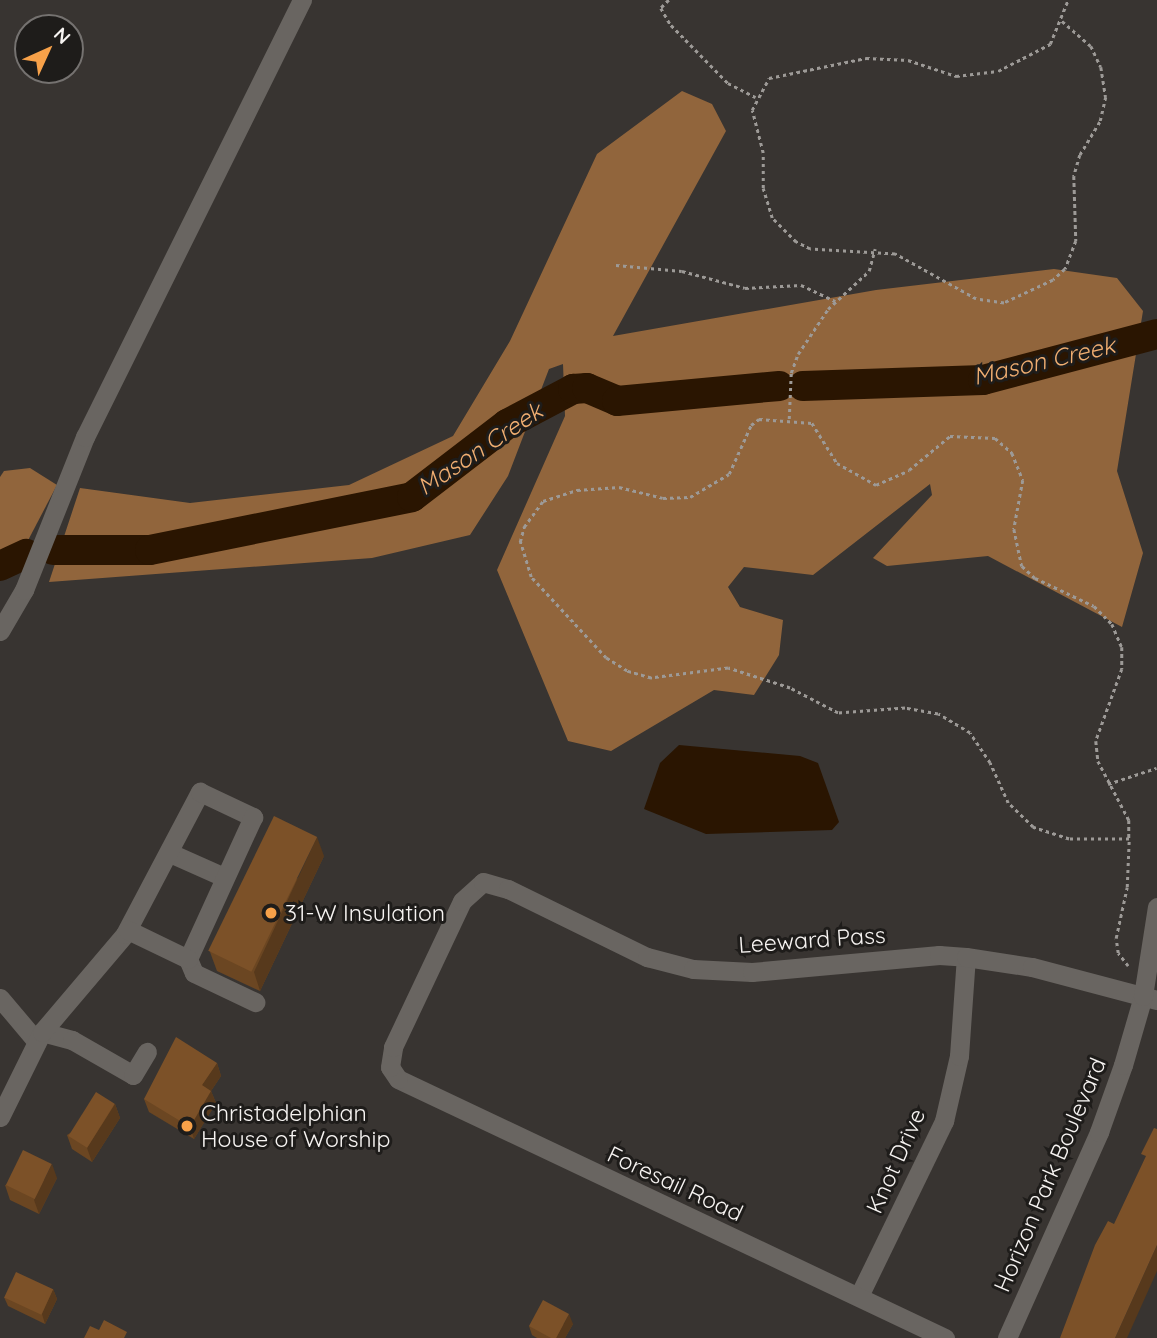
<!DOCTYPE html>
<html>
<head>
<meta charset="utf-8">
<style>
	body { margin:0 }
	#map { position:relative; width:1157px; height:1338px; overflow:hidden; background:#383431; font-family:Quicksand,sans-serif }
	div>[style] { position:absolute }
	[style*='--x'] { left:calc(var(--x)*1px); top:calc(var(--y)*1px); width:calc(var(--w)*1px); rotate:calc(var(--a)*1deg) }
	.forest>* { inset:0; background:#91653c }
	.water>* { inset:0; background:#2a1501 }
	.river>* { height:30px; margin:-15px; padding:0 15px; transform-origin:15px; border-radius:15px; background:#2a1501 }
	.path>* { height:2.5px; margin-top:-1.25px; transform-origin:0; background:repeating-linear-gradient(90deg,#9d9a97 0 3.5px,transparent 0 7px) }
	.minor>* { height:19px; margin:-9.5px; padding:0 9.5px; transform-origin:9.5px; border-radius:9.5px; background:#696561 }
	.wall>* { inset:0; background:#6b4622 }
	.shaded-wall>* { inset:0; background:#57391c }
	.building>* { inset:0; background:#7c5128; transform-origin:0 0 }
	.dots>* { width:19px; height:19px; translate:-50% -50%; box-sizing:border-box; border:4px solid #1e1c1a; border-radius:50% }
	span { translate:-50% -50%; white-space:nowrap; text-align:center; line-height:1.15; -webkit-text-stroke:6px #1e1c1a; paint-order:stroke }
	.poi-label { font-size:23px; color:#f7f4f2 }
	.left { translate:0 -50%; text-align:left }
	.street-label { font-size:23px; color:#f7f4f2 }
	.water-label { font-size:24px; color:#f0ae71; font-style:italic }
	.north { position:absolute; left:14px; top:14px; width:70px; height:70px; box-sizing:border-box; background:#1e1c1a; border:2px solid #757270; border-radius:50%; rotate:45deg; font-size:19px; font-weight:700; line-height:28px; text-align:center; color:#f7f4f2 }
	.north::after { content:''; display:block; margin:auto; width:24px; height:32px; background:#f7a149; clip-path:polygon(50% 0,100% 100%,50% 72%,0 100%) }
</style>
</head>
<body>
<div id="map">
	<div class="forest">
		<div style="clip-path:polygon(682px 91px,712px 104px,726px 131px,613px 336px,876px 290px,1054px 269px,1117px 278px,1143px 311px,1117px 471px,1143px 553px,1122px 627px,988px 556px,887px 566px,873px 558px,932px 495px,930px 484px,813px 575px,744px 567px,728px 587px,740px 607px,783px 620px,779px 655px,754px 695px,714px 690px,611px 751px,568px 741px,497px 570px,565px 416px,563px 364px,549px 369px,508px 476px,470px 535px,372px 558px,49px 582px,80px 488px,190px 503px,349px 485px,453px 436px,510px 341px,597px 154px)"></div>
		<div style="clip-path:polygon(30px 468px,57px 485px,12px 571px,0 577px,0 477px,4px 471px)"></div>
	</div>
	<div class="water">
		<div style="clip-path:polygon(679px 745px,800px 756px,818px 763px,839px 822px,832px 830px,706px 834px,644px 809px,660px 763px)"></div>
	</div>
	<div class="river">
		<div style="--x:803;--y:386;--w:180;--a:-1.9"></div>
		<div style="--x:983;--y:380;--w:180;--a:-14.8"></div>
		<div style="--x:53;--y:550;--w:97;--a:0"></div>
		<div style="--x:150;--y:550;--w:267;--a:-11.4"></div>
		<div style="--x:412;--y:497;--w:120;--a:-37.5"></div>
		<div style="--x:507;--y:424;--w:75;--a:-27.9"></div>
		<div style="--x:573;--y:389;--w:14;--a:-4"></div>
		<div style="--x:587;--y:388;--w:33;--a:23"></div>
		<div style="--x:617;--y:401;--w:163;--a:-5.3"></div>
		<div style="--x:0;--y:566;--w:29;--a:-25"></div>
	</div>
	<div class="path">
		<div style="--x:669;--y:0;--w:11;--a:135"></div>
		<div style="--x:661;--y:8;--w:20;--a:60"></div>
		<div style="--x:671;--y:25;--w:81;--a:45.5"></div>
		<div style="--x:728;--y:83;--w:31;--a:27"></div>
		<div style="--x:1062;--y:21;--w:38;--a:41"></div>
		<div style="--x:1091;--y:46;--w:23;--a:65"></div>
		<div style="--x:1101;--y:67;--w:30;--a:81"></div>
		<div style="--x:1106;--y:97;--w:26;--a:103"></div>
		<div style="--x:1100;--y:122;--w:39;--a:121"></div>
		<div style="--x:1080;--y:155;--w:22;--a:106"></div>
		<div style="--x:1074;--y:176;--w:65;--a:88.2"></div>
		<div style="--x:1076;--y:241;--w:30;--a:111"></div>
		<div style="--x:1065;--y:269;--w:16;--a:137"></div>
		<div style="--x:1053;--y:280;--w:54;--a:154.9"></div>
		<div style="--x:1004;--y:303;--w:28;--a:-172"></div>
		<div style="--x:976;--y:299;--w:93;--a:-150.9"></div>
		<div style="--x:895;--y:254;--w:85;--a:-176.6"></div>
		<div style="--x:810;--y:249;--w:16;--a:-153"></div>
		<div style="--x:796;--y:242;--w:34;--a:-135"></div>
		<div style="--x:772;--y:218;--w:31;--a:-107"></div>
		<div style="--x:763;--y:188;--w:35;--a:-90"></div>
		<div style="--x:763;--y:153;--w:44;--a:-104.3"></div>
		<div style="--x:752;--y:110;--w:36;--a:-62"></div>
		<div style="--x:769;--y:78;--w:99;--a:-11.7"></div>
		<div style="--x:866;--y:58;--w:42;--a:2.7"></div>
		<div style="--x:908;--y:60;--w:51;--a:18.4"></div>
		<div style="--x:956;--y:76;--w:42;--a:-6.8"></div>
		<div style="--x:998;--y:71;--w:59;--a:-27.4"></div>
		<div style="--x:1050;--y:44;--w:48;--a:-67.8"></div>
		<div style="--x:616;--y:265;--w:66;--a:5.2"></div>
		<div style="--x:682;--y:271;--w:65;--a:15.1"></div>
		<div style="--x:745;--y:288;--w:56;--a:-3.1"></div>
		<div style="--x:801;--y:285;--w:38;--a:25"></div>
		<div style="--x:759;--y:419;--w:53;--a:4.3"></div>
		<div style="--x:812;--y:423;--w:47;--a:58"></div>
		<div style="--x:837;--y:463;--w:45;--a:29.4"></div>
		<div style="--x:876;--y:485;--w:36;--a:-24"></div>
		<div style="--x:909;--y:470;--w:53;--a:-39.7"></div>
		<div style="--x:950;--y:436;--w:45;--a:2.5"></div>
		<div style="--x:995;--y:438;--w:23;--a:41"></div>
		<div style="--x:1012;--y:453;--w:29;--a:68"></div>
		<div style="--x:1023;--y:480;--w:50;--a:100.4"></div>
		<div style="--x:1014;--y:529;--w:38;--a:78"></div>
		<div style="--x:1022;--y:566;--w:18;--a:43"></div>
		<div style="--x:1035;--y:578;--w:65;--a:25.4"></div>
		<div style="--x:1094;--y:606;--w:25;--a:45"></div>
		<div style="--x:1112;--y:624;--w:25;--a:67"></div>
		<div style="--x:1122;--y:647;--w:22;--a:90"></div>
		<div style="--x:1122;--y:669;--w:77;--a:109.9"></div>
		<div style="--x:1096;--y:741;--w:20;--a:84"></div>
		<div style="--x:1098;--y:761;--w:67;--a:62.3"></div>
		<div style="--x:1129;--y:820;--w:19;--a:90"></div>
		<div style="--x:1129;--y:839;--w:60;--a:180"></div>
		<div style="--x:1069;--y:839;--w:38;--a:-162"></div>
		<div style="--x:1033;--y:827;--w:35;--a:-136"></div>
		<div style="--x:1008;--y:803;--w:44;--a:-114.2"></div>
		<div style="--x:990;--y:763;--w:36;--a:-124"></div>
		<div style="--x:970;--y:733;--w:37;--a:-149"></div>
		<div style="--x:938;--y:714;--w:34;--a:-170"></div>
		<div style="--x:905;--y:708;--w:67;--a:175.7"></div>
		<div style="--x:838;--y:713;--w:54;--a:-152.5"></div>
		<div style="--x:790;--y:688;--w:65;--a:-162.1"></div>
		<div style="--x:728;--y:668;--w:78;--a:172.6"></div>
		<div style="--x:651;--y:678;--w:25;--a:-164"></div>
		<div style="--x:627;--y:671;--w:25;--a:-148"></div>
		<div style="--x:606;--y:658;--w:110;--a:-132.8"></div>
		<div style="--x:531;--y:577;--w:37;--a:-107"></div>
		<div style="--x:520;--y:542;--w:16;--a:-75"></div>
		<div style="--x:524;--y:527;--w:32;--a:-54"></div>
		<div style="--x:543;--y:501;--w:36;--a:-18"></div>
		<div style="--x:577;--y:490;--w:42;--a:-4.1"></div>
		<div style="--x:619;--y:487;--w:45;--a:14"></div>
		<div style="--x:663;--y:498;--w:27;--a:-2"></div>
		<div style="--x:690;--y:497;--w:45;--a:-30.5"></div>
		<div style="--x:729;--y:474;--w:54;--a:-65.8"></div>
		<div style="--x:751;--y:425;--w:10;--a:-37"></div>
		<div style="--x:789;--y:419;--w:46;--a:-87.5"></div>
		<div style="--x:791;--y:373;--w:20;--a:-70"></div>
		<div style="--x:798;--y:354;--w:54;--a:-56.3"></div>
		<div style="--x:828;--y:309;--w:56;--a:-42.8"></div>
		<div style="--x:869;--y:271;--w:23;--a:-75"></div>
		<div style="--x:1108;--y:784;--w:51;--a:-18.4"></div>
		<div style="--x:1128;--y:966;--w:16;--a:-128"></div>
		<div style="--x:1118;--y:953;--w:15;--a:-98"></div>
		<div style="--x:1116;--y:938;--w:52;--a:-77.8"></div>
		<div style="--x:1127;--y:887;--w:48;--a:-87.6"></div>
	</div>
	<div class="minor">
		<div style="--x:0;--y:631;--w:48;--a:-59.7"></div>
		<div style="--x:24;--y:590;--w:165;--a:-68.3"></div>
		<div style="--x:85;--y:437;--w:488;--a:-63.6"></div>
		<div style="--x:170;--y:853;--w:59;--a:24"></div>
		<div style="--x:188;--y:959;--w:15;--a:67"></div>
		<div style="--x:194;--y:973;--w:68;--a:25.4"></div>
		<div style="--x:0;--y:998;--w:57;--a:49.9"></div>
		<div style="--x:42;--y:1032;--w:31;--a:15"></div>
		<div style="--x:72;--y:1040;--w:70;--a:29.8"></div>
		<div style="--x:133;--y:1075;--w:27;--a:-59"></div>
		<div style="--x:0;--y:1117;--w:95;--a:-63.7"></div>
		<div style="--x:42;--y:1032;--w:128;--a:-49.7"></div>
		<div style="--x:125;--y:934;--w:161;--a:-62.2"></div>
		<div style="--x:200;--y:792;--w:59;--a:25.3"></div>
		<div style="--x:253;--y:817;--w:156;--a:114.6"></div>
		<div style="--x:188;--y:959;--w:67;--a:-154.2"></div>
		<div style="--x:859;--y:1296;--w:195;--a:-64.1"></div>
		<div style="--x:944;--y:1121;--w:67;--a:-77"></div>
		<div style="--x:959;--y:1056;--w:99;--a:-86"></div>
		<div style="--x:945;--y:1338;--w:605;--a:-154.66"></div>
		<div style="--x:398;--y:1079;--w:14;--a:-124"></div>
		<div style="--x:390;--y:1067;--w:20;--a:-81"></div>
		<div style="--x:393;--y:1047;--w:161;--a:-64.7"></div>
		<div style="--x:462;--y:901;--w:28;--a:-42"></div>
		<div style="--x:483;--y:882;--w:26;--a:16"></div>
		<div style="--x:508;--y:889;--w:155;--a:26.1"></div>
		<div style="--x:647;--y:957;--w:48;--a:14.6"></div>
		<div style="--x:693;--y:969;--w:59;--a:2.9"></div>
		<div style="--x:752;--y:972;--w:188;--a:-5.2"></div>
		<div style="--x:939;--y:955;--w:27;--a:4"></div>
		<div style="--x:966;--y:957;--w:67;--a:8.6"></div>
		<div style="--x:1032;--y:967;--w:129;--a:14.8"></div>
		<div style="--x:1007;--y:1338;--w:226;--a:-65.9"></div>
		<div style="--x:1099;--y:1132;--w:71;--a:-70.3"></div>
		<div style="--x:1123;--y:1065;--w:72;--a:-73.8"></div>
		<div style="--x:1143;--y:996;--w:90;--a:-81.1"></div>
	</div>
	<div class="wall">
		<div style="clip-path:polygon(324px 856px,260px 991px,217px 971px,210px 952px)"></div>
		<div style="clip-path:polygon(217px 1063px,221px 1076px,211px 1091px,216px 1103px,194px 1139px,149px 1112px,144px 1099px)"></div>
		<div style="clip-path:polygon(115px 1104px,120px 1118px,92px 1162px,72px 1149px,67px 1135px)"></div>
		<div style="clip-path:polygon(57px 1178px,39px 1214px,10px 1200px,5px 1185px)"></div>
		<div style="clip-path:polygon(53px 1289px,57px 1299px,45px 1324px,8px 1306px,4px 1297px)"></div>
		<div style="clip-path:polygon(573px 1324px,565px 1338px,537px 1338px,532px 1335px,529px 1326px)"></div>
	</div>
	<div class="shaded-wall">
		<div style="clip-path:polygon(317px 837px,324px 856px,260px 991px,254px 972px)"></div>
		<div style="clip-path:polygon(217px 1063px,221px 1076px,211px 1091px,216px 1103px,194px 1139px,190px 1127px,202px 1085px)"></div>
		<div style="clip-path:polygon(115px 1104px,120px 1118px,92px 1162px,87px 1148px)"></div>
		<div style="clip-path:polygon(52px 1164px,57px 1178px,39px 1214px,34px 1200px)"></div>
		<div style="clip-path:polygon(1157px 1245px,1157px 1271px,1127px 1338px,1115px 1338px)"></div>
		<div style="clip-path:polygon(53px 1289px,57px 1299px,45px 1324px,42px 1314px)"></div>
		<div style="clip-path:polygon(569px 1314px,573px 1324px,565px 1338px,556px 1338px)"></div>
	</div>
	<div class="building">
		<div style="left:274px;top:816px;width:48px;height:150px;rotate:26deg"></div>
		<div style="clip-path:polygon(176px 1037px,217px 1063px,202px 1085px,211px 1091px,190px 1127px,144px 1099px)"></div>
		<div style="left:96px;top:1092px;width:22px;height:52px;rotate:32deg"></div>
		<div style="clip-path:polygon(1154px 1128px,1157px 1129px,1157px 1245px,1115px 1338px,1060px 1338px,1095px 1245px,1108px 1221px,1114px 1224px,1146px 1156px,1141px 1154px)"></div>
		<div style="left:23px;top:1150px;width:32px;height:39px;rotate:26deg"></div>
		<div style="left:16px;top:1272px;width:41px;height:28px;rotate:25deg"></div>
		<div style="clip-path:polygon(543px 1300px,569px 1314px,556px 1338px,551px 1338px,529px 1326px)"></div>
		<div style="clip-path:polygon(104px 1320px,127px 1332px,124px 1338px,84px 1338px,90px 1326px,99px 1330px)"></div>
	</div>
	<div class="dots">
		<div style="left:271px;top:913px;background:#f7a149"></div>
		<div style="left:187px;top:1126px;background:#f7a149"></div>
	</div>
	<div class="poi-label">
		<span class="left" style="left:285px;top:913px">31-W Insulation</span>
		<span class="left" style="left:201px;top:1126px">Christadelphian<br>House of Worship</span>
	</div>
	<div class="street-label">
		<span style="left:812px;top:940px;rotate:-4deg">Leeward Pass</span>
		<span style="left:896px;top:1161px;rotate:-66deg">Knot Drive</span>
		<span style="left:1050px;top:1175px;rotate:-67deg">Horizon Park Boulevard</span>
		<span style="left:675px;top:1184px;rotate:25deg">Foresail Road</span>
	</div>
	<div class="water-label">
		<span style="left:1044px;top:361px;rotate:-13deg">Mason Creek</span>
		<span style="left:480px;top:449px;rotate:-34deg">Mason Creek</span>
	</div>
	<div class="north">N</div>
</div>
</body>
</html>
